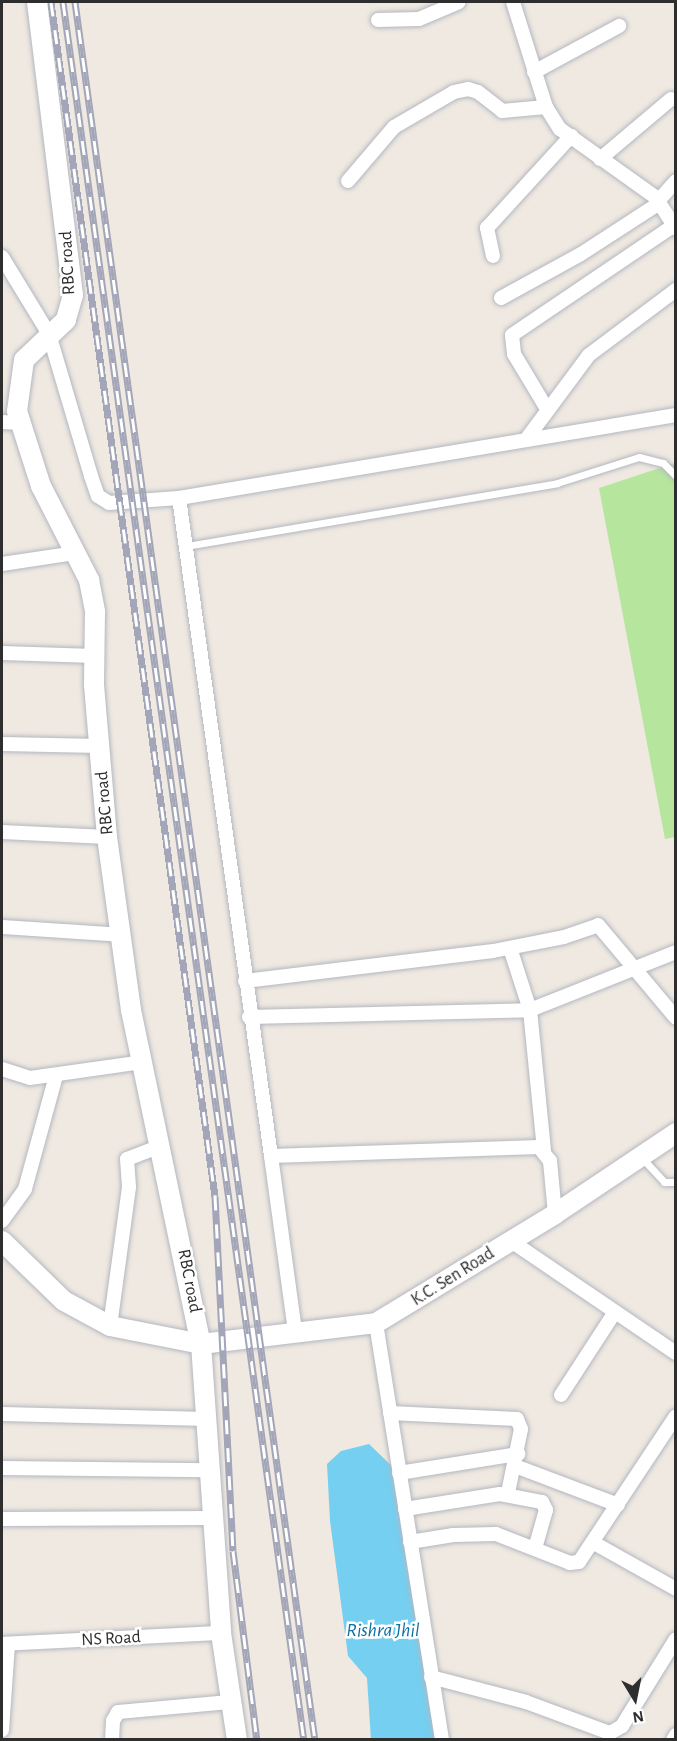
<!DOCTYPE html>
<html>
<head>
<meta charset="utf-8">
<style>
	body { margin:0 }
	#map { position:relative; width:677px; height:1741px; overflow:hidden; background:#efe9e1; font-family:"Alegreya Sans",sans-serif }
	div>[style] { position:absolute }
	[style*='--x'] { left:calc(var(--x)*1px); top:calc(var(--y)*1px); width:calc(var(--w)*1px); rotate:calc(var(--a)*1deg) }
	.green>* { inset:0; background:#b6e59e }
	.water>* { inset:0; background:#75cff0 }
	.roads { filter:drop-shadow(0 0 2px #b4b7c1) drop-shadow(0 0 2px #b4b7c1) }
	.lane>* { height:7px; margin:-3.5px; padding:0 3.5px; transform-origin:3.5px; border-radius:3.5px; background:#fff }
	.street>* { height:14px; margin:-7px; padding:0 7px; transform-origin:7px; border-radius:7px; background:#fff }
	.secondary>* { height:20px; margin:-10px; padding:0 10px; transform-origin:10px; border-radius:10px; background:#fff }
	.rail>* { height:7px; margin-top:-3.5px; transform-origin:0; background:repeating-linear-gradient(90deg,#fff 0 14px,#a3a6b8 0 28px); box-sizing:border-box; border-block:2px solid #a3a6b8 }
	span { translate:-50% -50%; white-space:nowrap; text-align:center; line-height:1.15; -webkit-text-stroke:5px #fff; paint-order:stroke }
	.street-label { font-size:18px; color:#2e2e2e }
	.water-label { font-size:20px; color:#0d6fa3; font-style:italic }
	.frame { position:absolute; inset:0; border:3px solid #2e2e2e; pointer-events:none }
	.north { position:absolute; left:605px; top:1669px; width:60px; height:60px; -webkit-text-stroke:4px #fff; paint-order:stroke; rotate:170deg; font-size:16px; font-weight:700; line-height:24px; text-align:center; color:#2e2e2e }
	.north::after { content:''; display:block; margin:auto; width:21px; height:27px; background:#2e2e2e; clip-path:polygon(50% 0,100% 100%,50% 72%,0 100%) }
</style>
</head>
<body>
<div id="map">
	<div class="green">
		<div style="clip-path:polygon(675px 463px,675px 837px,665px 839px,599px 488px)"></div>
	</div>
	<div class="water">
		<div style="clip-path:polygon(369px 1444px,399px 1473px,437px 1739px,371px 1740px,367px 1678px,348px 1656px,330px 1521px,327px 1464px,341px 1451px)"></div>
	</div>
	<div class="roads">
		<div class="lane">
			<div style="--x:186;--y:546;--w:376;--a:-9.6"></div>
			<div style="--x:557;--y:483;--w:86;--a:-17.6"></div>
			<div style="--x:639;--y:457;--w:25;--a:14"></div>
			<div style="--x:663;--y:463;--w:18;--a:45"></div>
			<div style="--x:642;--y:1158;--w:33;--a:47"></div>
			<div style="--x:664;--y:1182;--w:12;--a:0"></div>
		</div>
		<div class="street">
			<div style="--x:513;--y:2;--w:110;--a:72.6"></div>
			<div style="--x:546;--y:107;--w:26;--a:58"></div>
			<div style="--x:560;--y:129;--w:120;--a:35.5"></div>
			<div style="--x:378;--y:20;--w:41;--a:-1.4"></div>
			<div style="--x:419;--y:19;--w:43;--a:-23"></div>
			<div style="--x:534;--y:72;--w:97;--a:-28.4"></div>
			<div style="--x:600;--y:159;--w:93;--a:-40.2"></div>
			<div style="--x:348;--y:181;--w:71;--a:-49.6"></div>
			<div style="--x:394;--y:127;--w:69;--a:-30.3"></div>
			<div style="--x:454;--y:92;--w:14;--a:-12"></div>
			<div style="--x:468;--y:89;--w:10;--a:17"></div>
			<div style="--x:478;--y:92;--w:31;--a:38"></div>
			<div style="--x:502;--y:111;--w:44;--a:-5.2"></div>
			<div style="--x:676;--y:181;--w:27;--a:132"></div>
			<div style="--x:658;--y:201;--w:33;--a:57"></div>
			<div style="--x:493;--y:256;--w:29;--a:-102"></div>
			<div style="--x:487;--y:228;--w:125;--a:-47.6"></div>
			<div style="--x:2;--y:257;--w:90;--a:58.6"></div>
			<div style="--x:49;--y:334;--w:148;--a:73.5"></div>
			<div style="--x:91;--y:476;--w:21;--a:71"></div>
			<div style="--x:98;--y:496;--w:13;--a:32"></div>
			<div style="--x:109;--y:503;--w:70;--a:-4.1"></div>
			<div style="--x:179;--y:498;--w:504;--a:-9.48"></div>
			<div style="--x:501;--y:298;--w:91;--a:-28.8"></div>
			<div style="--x:581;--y:254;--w:92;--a:-33"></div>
			<div style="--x:547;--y:409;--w:64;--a:-121"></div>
			<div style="--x:514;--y:354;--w:19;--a:-96"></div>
			<div style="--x:512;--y:335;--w:194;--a:-34.1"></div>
			<div style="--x:2;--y:422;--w:19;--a:3"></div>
			<div style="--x:528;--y:437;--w:102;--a:-53.4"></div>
			<div style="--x:589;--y:355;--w:109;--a:-36.8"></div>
			<div style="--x:179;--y:498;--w:664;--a:82.04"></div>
			<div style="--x:271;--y:1156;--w:268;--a:-1.9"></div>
			<div style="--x:539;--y:1147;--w:18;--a:52"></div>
			<div style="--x:550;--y:1161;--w:53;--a:84.6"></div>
			<div style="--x:2;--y:564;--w:75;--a:-8.5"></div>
			<div style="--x:2;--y:653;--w:93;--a:1.8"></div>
			<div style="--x:2;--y:744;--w:98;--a:1.2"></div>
			<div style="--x:2;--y:832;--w:105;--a:2.7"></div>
			<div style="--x:2;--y:927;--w:119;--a:3.8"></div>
			<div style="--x:510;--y:948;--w:65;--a:72.1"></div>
			<div style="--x:530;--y:1010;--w:141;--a:84.3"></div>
			<div style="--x:245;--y:981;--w:250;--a:-6.9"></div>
			<div style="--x:493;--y:951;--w:72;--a:-11.2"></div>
			<div style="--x:564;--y:937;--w:36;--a:-19"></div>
			<div style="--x:598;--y:925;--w:121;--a:50"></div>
			<div style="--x:249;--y:1017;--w:281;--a:-1.4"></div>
			<div style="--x:530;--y:1010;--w:157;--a:-21.7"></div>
			<div style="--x:2;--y:1069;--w:29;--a:18"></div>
			<div style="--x:30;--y:1078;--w:113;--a:-8.1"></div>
			<div style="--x:271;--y:1156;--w:178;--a:82.2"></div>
			<div style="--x:2;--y:1221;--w:39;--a:-54"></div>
			<div style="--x:25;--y:1189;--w:117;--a:-74.7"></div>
			<div style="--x:511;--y:1241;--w:199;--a:34.2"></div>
			<div style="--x:376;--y:1323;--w:422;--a:81"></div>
			<div style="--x:110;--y:1326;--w:140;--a:-82.2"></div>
			<div style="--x:129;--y:1187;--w:28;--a:-94"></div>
			<div style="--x:127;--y:1159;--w:34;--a:-21"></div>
			<div style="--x:561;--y:1395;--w:99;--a:-57"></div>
			<div style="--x:390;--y:1413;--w:127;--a:2.7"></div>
			<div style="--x:517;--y:1419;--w:11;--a:68"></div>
			<div style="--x:521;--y:1429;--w:65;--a:101.5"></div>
			<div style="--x:2;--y:1414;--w:206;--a:1.4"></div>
			<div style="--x:515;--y:1466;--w:110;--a:20.7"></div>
			<div style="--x:2;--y:1468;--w:208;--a:0.6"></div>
			<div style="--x:399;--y:1473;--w:121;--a:-9.1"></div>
			<div style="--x:405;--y:1509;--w:96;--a:-9"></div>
			<div style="--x:500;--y:1494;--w:43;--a:10.8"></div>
			<div style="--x:542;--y:1502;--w:9;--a:63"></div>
			<div style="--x:546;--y:1510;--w:40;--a:106"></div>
			<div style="--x:2;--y:1519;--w:211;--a:-0.3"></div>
			<div style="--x:410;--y:1542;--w:44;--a:-9.2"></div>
			<div style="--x:453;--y:1535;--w:43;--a:-1.3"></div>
			<div style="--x:496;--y:1534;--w:79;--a:21.4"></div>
			<div style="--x:570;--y:1563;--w:9;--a:-6"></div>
			<div style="--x:579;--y:1562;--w:175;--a:-56.4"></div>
			<div style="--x:594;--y:1543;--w:94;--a:29.3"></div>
			<div style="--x:2;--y:1644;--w:219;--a:-2.9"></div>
			<div style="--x:431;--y:1677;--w:98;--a:14.7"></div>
			<div style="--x:526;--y:1702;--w:90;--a:20.3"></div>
			<div style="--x:610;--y:1733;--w:14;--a:-30"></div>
			<div style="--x:622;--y:1726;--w:102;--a:-58.2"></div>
			<div style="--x:2;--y:1730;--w:86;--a:-86"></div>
			<div style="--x:112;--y:1740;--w:19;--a:-87"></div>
			<div style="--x:113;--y:1721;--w:10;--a:-61"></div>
			<div style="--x:118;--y:1712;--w:112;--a:-5.1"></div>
			<div style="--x:673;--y:1740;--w:6;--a:-59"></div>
		</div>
		<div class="secondary">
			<div style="--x:37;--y:2;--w:295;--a:83"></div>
			<div style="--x:73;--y:295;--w:26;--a:106"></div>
			<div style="--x:66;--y:320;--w:58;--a:136.4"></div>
			<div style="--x:24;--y:360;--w:51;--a:97.8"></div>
			<div style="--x:17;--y:411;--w:79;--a:72.3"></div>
			<div style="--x:41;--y:486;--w:106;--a:62.9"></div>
			<div style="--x:89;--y:580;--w:33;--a:79"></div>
			<div style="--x:95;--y:612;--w:73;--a:90.8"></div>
			<div style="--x:94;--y:685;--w:153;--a:85.1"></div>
			<div style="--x:107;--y:837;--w:175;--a:82.1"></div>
			<div style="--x:131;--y:1010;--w:341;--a:78.2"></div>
			<div style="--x:201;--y:1344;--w:290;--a:86"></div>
			<div style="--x:221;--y:1633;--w:108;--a:81.5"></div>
			<div style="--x:2;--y:1241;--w:86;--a:44.1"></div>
			<div style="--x:64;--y:1301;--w:52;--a:28.5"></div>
			<div style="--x:110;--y:1326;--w:93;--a:11.2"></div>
			<div style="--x:201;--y:1344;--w:176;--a:-6.8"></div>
			<div style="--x:376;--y:1323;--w:210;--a:-31.3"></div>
			<div style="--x:555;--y:1214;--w:146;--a:-33.8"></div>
		</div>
	</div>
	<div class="rail">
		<div style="--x:51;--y:2;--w:1205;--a:82.18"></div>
		<div style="--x:215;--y:1196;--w:355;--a:87.1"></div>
		<div style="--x:233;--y:1551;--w:191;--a:82.8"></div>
		<div style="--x:63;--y:2;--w:1755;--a:82.11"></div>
		<div style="--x:75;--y:2;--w:1754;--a:82.14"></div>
	</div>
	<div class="street-label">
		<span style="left:68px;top:263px;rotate:-93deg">RBC road</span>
		<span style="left:105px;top:803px;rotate:-95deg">RBC road</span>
		<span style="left:453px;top:1277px;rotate:-32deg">K.C. Sen Road</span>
		<span style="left:189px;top:1281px;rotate:79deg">RBC road</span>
		<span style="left:111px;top:1639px;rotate:-3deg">NS Road</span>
	</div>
	<div class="water-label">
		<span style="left:383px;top:1630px">Rishra Jhil</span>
	</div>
	<div class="frame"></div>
	<div class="north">N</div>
</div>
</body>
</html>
